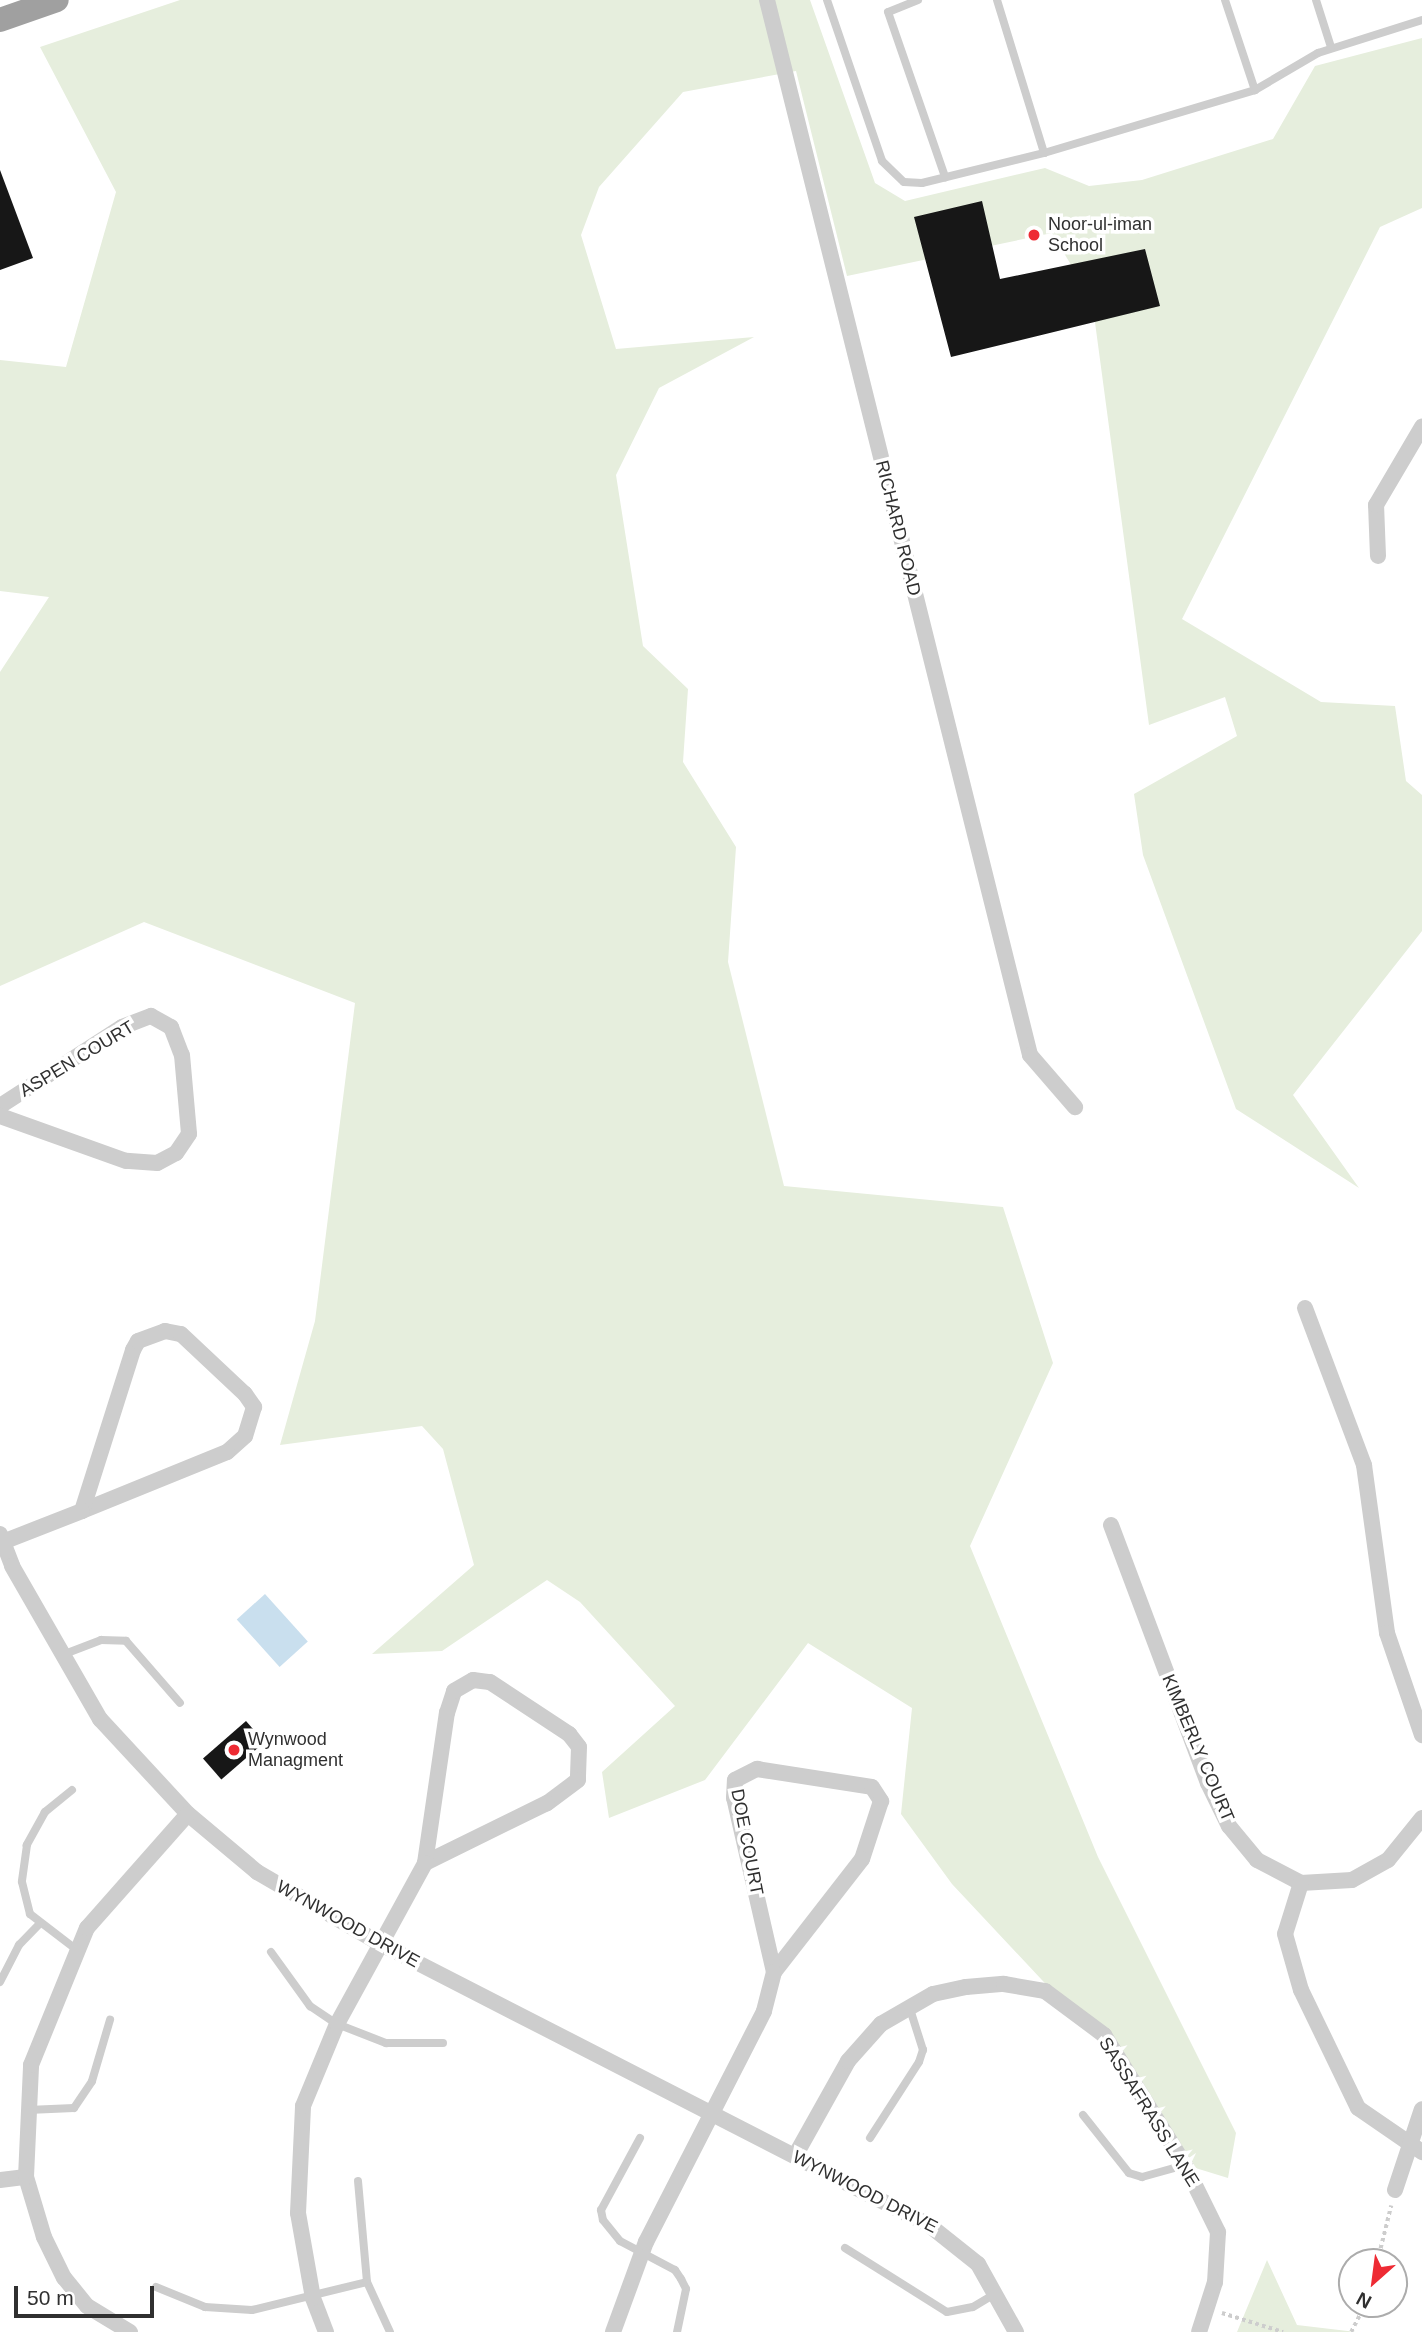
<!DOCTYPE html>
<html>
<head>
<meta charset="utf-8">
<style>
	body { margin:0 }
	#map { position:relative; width:1422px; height:2332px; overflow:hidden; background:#fff; font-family:Arial,sans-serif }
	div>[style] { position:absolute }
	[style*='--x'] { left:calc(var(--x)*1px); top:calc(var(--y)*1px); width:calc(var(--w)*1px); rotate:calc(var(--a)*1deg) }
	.green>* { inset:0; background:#e6eedd }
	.water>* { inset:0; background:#c9dfee; transform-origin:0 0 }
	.building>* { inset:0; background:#171717; transform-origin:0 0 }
	.path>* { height:3.5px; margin-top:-1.75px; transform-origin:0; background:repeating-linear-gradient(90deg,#cdcdcd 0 3.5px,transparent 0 7px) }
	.service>* { height:8px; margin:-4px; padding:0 4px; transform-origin:4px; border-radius:4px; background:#cdcdcd }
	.minor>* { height:16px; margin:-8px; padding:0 8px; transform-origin:8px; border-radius:8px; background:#cdcdcd }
	.trunk>* { height:24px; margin:-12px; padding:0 12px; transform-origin:12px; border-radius:12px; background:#a0a0a0 }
	.dots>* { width:19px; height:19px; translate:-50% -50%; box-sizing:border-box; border:4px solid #fff; border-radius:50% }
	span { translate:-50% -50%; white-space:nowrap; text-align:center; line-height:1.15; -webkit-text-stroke:7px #fff; paint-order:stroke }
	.poi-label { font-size:18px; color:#303030 }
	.left { translate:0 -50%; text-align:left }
	.street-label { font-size:18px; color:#303030 }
	.north { position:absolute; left:1338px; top:2248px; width:70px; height:70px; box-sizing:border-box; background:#fff; border:2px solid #acacac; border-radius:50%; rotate:208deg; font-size:19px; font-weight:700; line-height:28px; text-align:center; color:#303030 }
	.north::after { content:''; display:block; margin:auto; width:24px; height:32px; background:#ee2b34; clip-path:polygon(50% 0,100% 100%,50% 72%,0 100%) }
	.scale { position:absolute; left:14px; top:2286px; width:140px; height:32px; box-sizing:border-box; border:4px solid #303030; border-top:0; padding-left:9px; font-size:21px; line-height:24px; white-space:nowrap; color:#303030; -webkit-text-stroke:5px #fff; paint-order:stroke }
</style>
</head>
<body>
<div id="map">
	<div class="green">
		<div style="clip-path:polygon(180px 0,810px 0,875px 183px,905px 201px,1045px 168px,1089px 186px,1142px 180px,1273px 139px,1315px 66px,1422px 38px,1422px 208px,1380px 227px,1182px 619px,1321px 702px,1395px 706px,1406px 781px,1422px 795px,1422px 931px,1293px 1095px,1359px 1188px,1236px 1109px,1143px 855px,1134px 794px,1237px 736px,1225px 697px,1149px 725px,1092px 300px,1052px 233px,847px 276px,796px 71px,683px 92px,599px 187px,581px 235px,616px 349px,754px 337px,659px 388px,616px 475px,643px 646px,688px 689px,683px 762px,736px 847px,728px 962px,784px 1186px,1003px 1207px,1053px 1363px,970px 1546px,1098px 1857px,1236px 2133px,1228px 2178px,1189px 2166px,1107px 2033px,1070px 2010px,952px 1884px,901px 1814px,912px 1708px,808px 1643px,705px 1780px,609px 1818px,602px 1772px,675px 1706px,580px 1602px,547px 1580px,442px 1651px,372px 1654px,474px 1565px,443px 1449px,422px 1426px,280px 1445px,315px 1321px,355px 1003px,144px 922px,0 986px,0 672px,49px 597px,0 591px,0 360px,66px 367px,116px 192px,40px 47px)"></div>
		<div style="clip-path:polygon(1267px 2260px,1297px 2325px,1356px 2332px,1237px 2332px)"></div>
	</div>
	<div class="water">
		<div style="left:265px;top:1594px;width:64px;height:38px;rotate:48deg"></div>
	</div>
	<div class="building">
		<div style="clip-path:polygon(0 170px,33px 258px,0 270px)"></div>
		<div style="clip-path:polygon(982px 201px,1000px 279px,1145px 249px,1160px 306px,951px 357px,914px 217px)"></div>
		<div style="left:246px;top:1721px;width:28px;height:57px;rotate:49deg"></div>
	</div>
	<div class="path">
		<div style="--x:1377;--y:2262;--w:58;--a:-76"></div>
		<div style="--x:1222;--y:2313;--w:64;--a:17.3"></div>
		<div style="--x:1351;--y:2332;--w:31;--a:-63"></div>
	</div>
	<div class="service">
		<div style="--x:827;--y:0;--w:170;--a:71.1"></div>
		<div style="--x:882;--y:161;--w:30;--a:44"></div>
		<div style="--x:904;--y:182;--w:18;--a:3"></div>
		<div style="--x:922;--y:183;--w:126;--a:-13.8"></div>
		<div style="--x:1044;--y:153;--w:220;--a:-16.6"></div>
		<div style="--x:1255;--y:90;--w:73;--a:-30.4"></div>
		<div style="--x:1318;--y:53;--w:109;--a:-17.6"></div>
		<div style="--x:918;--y:0;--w:32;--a:158"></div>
		<div style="--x:888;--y:12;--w:175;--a:70.9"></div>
		<div style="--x:997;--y:0;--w:160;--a:72.9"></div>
		<div style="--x:1225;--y:0;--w:95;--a:71.6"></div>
		<div style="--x:1316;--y:0;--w:49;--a:72.3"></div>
		<div style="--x:62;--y:1655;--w:42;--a:-21"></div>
		<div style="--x:101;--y:1640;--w:25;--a:2"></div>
		<div style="--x:126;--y:1641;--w:82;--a:48.9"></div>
		<div style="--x:72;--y:1790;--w:35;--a:141"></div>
		<div style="--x:45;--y:1812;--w:38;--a:119"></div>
		<div style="--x:27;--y:1845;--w:37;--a:98"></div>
		<div style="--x:22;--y:1882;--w:33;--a:76"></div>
		<div style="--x:30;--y:1914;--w:59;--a:37.5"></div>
		<div style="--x:271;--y:1952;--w:67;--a:54.2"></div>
		<div style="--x:310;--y:2006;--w:32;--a:34"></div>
		<div style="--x:337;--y:2024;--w:53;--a:21.2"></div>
		<div style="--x:386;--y:2043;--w:57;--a:0"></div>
		<div style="--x:0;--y:1982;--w:42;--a:-62.8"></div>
		<div style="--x:19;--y:1945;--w:30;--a:-46"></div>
		<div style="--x:28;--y:2110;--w:46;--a:-2.5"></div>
		<div style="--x:74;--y:2108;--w:32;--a:-56"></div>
		<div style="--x:92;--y:2081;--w:64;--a:-73.6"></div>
		<div style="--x:1083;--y:2115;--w:74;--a:51.6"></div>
		<div style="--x:1129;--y:2173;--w:14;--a:17"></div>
		<div style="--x:1142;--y:2177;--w:45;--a:-15.6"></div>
		<div style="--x:640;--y:2138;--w:82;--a:118.4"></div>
		<div style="--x:601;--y:2210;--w:10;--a:79"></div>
		<div style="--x:603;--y:2220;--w:27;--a:51"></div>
		<div style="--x:620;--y:2241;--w:62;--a:27.8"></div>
		<div style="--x:675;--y:2270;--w:11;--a:56"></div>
		<div style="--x:681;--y:2279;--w:11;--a:63"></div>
		<div style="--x:686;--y:2289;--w:44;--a:101.8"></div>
		<div style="--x:870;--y:2138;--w:90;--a:-57.2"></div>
		<div style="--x:919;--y:2062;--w:13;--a:-72"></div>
		<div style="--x:923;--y:2050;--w:43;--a:-107.6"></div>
		<div style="--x:358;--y:2181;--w:101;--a:84.9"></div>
		<div style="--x:845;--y:2248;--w:120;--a:32.1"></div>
		<div style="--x:947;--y:2312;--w:26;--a:-11"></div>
		<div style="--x:973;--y:2307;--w:27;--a:-31"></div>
		<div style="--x:156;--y:2287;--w:53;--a:22.2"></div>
		<div style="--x:205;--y:2307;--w:47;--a:3.7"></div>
		<div style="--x:252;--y:2310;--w:118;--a:-13.7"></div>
		<div style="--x:367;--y:2282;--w:55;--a:65.3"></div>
	</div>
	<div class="minor">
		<div style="--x:767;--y:0;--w:1087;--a:76"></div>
		<div style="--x:1030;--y:1055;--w:69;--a:49.1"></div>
		<div style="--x:1378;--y:556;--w:51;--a:-92.2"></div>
		<div style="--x:1376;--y:505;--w:91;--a:-59.5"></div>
		<div style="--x:0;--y:1106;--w:145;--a:-32.9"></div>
		<div style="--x:122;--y:1027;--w:31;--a:-21"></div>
		<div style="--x:151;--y:1016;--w:23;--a:29"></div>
		<div style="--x:171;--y:1027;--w:30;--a:69"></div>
		<div style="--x:182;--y:1055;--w:79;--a:84.9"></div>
		<div style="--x:189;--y:1134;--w:23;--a:124"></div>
		<div style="--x:176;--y:1153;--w:21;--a:152"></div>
		<div style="--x:157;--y:1163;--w:31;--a:-176"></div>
		<div style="--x:126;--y:1161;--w:134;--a:-160.3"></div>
		<div style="--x:1305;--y:1308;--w:168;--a:69.4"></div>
		<div style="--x:1364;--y:1465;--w:170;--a:82.2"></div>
		<div style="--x:1387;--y:1633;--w:108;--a:71.1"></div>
		<div style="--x:165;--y:1331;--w:16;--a:11"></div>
		<div style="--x:181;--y:1334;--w:88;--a:43.2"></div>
		<div style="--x:245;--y:1394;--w:16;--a:55"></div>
		<div style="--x:254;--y:1407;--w:30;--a:107"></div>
		<div style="--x:245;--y:1436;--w:24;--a:138"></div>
		<div style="--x:227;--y:1452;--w:157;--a:157.9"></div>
		<div style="--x:82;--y:1511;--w:169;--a:-72.4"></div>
		<div style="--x:133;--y:1350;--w:10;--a:-61"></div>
		<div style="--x:138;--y:1341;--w:29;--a:-20"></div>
		<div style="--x:1111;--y:1525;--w:276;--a:69.4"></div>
		<div style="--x:1208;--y:1783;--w:48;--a:64"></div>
		<div style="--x:1229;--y:1826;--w:44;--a:50.5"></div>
		<div style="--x:1257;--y:1860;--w:50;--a:27.6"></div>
		<div style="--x:1301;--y:1883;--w:51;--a:-3.4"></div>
		<div style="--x:1352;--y:1880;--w:41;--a:-29.1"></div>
		<div style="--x:1388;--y:1860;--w:54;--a:-51"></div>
		<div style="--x:0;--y:1534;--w:34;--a:69"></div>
		<div style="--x:12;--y:1566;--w:177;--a:60.1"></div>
		<div style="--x:100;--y:1719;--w:129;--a:47.2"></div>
		<div style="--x:188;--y:1814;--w:90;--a:40"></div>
		<div style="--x:257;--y:1872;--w:141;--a:30.2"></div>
		<div style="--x:379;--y:1943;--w:618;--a:27.15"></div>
		<div style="--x:929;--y:2225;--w:63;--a:38.5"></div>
		<div style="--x:978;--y:2264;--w:78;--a:60.8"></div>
		<div style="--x:0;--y:1543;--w:88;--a:-21.3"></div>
		<div style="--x:473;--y:1680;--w:17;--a:7"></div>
		<div style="--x:490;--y:1682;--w:95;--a:33.4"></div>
		<div style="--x:569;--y:1734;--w:16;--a:52"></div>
		<div style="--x:579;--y:1747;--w:33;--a:92"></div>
		<div style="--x:578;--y:1780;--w:39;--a:143"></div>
		<div style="--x:547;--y:1803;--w:136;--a:153.8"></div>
		<div style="--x:425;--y:1863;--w:152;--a:-81.7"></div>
		<div style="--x:447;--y:1713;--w:23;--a:-72"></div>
		<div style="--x:454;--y:1691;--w:22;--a:-30"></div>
		<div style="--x:757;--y:1769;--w:116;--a:8.9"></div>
		<div style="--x:872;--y:1787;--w:17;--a:57"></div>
		<div style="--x:881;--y:1801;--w:61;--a:108.1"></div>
		<div style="--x:862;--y:1859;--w:143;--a:127.9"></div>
		<div style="--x:774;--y:1972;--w:179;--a:-102.9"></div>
		<div style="--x:734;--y:1798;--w:18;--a:-87"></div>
		<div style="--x:735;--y:1780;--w:25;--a:-27"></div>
		<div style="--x:1301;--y:1883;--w:53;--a:107.4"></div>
		<div style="--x:1285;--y:1934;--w:58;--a:74.1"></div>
		<div style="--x:1301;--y:1990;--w:131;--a:64.2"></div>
		<div style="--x:1358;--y:2108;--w:78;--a:34.5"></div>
		<div style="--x:795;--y:2156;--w:109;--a:-60.8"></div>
		<div style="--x:848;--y:2061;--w:50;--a:-48.3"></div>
		<div style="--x:881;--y:2024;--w:60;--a:-30"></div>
		<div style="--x:933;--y:1994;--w:34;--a:-12"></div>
		<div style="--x:966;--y:1987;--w:38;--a:-5"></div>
		<div style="--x:1004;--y:1984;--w:42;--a:9.7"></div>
		<div style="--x:1045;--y:1991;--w:74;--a:36.7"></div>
		<div style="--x:1104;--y:2035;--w:153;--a:58.1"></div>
		<div style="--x:1185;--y:2165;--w:75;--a:63.8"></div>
		<div style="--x:1218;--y:2232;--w:50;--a:93.4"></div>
		<div style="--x:1215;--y:2282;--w:52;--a:107.7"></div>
		<div style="--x:0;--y:2180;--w:26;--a:-7"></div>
		<div style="--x:1395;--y:2190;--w:85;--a:-71.6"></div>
		<div style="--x:130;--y:2332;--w:50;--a:-148.8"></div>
		<div style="--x:87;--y:2306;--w:36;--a:-129"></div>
		<div style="--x:64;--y:2278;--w:46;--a:-116"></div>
		<div style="--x:44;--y:2237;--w:63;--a:-106.7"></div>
		<div style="--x:26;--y:2177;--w:112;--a:-87.4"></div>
		<div style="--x:31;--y:2065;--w:148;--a:-67.8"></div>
		<div style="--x:87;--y:1928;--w:152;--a:-48.5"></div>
		<div style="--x:326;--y:2332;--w:36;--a:-111"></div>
		<div style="--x:313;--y:2298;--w:86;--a:-100"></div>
		<div style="--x:298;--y:2213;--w:107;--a:-87.3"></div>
		<div style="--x:303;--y:2106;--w:89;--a:-67.5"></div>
		<div style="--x:337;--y:2024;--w:183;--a:-61.3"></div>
		<div style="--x:613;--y:2332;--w:96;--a:-69.9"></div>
		<div style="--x:646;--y:2242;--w:259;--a:-62.9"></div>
		<div style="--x:764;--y:2011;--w:40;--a:-75.6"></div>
	</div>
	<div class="trunk">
		<div style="--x:0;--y:20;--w:60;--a:-19.3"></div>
	</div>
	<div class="dots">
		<div style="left:1034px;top:235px;background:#ee2b34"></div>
		<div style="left:234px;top:1750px;background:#ee2b34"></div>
	</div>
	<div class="poi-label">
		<span class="left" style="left:1048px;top:235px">Noor-ul-iman<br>School</span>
		<span class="left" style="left:248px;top:1750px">Wynwood<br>Managment</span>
	</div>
	<div class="street-label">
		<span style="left:898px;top:528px;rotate:76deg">RICHARD ROAD</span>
		<span style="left:77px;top:1059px;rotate:-31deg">ASPEN COURT</span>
		<span style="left:1198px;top:1748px;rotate:67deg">KIMBERLY COURT</span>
		<span style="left:747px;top:1842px;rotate:79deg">DOE COURT</span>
		<span style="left:348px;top:1924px;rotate:29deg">WYNWOOD DRIVE</span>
		<span style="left:1149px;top:2112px;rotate:58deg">SASSAFRASS LANE</span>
		<span style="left:865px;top:2192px;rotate:27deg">WYNWOOD DRIVE</span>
	</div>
	<div class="north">N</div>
	<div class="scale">50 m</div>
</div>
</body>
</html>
